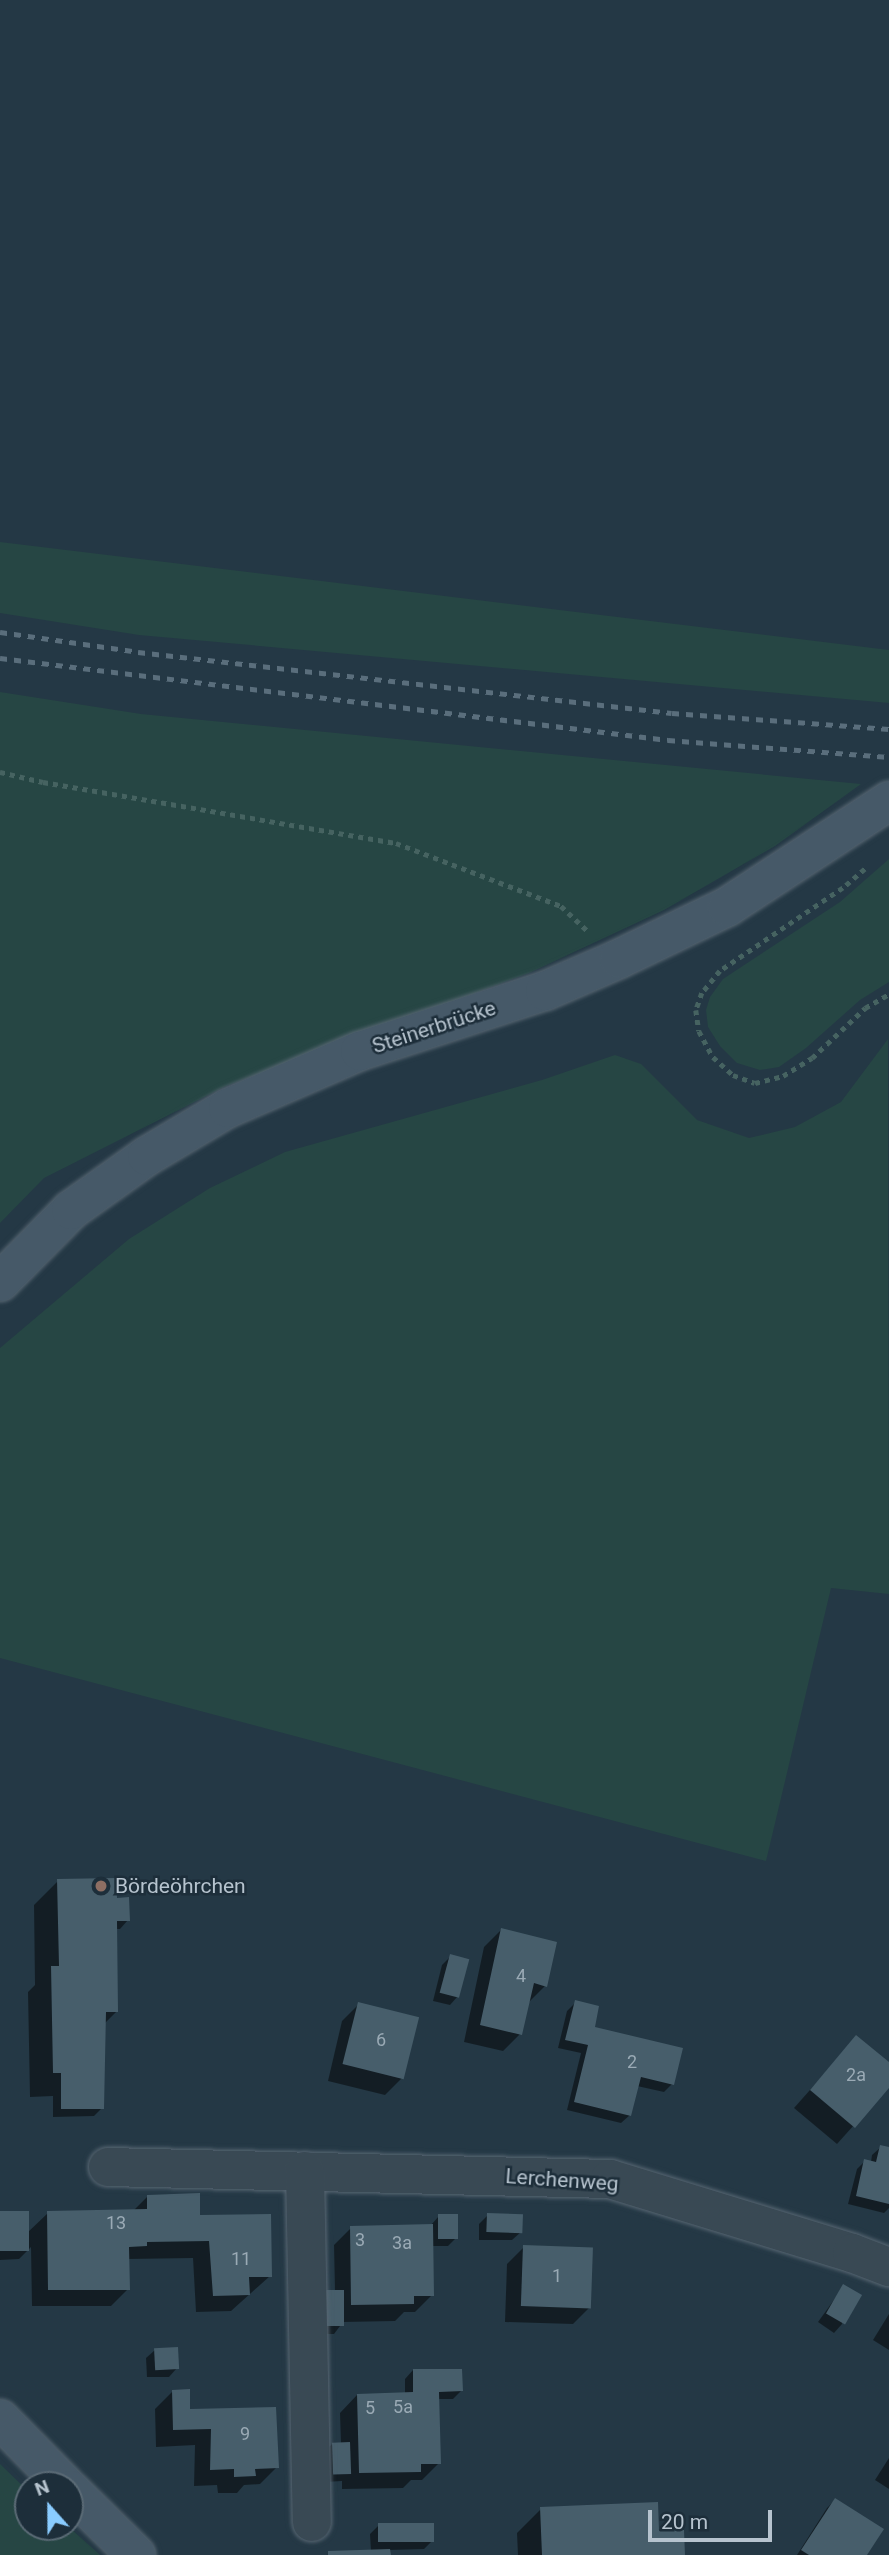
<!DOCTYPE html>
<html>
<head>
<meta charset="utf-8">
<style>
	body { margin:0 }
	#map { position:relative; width:889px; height:2555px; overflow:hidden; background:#243845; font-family:Roboto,sans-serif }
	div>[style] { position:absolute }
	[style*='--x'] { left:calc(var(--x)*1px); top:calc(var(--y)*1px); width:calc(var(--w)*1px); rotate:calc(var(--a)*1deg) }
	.green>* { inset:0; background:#264644 }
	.shadow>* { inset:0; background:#0007 }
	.building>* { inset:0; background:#475e6b; transform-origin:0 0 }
	.path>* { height:4.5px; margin-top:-2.25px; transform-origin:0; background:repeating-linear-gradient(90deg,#466361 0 5px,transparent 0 10px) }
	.roads { filter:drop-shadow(0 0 2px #576672) drop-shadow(0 0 2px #576672) }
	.street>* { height:38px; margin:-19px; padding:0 19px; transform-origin:19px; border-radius:19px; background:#394954 }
	.secondary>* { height:38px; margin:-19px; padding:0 19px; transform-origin:19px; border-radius:19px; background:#465968 }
	.rail>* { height:5px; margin-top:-2.5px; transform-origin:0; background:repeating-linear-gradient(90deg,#5a6e7c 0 7px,transparent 0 14px) }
	.dots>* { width:19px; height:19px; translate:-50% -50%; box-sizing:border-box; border:4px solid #1d2e3a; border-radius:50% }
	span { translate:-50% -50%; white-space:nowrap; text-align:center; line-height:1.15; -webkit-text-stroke:5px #1d2e3a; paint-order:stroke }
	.number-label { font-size:18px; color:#9aaab5 }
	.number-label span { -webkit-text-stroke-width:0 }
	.street-label { font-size:21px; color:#b6c3ce }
	.poi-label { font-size:21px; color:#b6c3ce }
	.left { translate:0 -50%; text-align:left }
	.north { position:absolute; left:14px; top:2471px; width:70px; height:70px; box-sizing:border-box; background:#1d2e3a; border:2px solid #5a6a75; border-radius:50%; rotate:339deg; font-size:19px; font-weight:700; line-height:28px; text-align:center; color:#b6c3ce }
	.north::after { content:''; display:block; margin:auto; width:24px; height:32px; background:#8accff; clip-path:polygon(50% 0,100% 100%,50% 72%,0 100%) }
	.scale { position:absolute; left:648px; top:2510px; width:124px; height:32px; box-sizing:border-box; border:4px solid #b6c3ce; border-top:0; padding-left:9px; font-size:21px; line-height:24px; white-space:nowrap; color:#b6c3ce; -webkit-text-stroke:5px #1d2e3a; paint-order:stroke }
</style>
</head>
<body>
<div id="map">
	<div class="green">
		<div style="clip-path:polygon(0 542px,889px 650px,889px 703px,139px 635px,0 613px)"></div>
		<div style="clip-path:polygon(0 692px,141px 714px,861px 784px,775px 846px,664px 910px,529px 973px,226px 1086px,44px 1178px,0 1223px)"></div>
		<div style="clip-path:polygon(889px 859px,889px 982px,860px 1000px,806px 1048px,779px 1067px,760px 1070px,737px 1063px,720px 1046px,708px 1027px,706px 1010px,710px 997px,723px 979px,840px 902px)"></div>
		<div style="clip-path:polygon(888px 1039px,889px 1594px,831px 1588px,766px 1861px,0 1658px,0 1348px,129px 1239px,210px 1188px,285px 1152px,542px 1080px,615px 1055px,641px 1064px,697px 1120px,749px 1138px,795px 1127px,841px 1102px)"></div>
		<div style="clip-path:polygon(0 2464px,28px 2491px,28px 2527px,69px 2527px,100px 2555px,0 2555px)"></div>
	</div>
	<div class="shadow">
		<div style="clip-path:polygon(58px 1881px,115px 1902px,128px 1920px,120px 1929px,115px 1929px,117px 2011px,104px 2024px,102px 2108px,94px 2116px,53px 2117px,53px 2096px,30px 2097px,28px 1992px,35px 1985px,34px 1905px)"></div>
		<div style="clip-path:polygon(501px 1930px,545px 1986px,528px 2003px,520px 2034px,503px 2051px,464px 2042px,484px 1947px)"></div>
		<div style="clip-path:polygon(451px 1956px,458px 1996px,450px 2005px,433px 2001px,442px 1965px)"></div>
		<div style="clip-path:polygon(576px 2002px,593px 2028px,672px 2084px,664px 2092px,637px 2086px,630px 2115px,621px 2123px,567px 2110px,581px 2053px,558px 2048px,567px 2011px)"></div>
		<div style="clip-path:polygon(359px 2004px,402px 2078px,385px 2095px,328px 2081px,342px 2021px)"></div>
		<div style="clip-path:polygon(857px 2037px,889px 2065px,889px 2086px,837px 2144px,794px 2108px)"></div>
		<div style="clip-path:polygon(881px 2147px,889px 2148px,889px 2208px,884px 2213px,848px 2204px,857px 2169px,865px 2161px,871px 2162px,872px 2155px)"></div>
		<div style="clip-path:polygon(147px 2197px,198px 2217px,270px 2276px,231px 2311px,196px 2312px,193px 2258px,128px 2259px,128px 2289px,111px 2306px,32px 2306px,31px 2247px,19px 2259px,0 2260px,0 2214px,27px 2233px,48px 2213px,133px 2211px)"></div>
		<div style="clip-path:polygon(488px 2215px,521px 2232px,512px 2240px,479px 2240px,479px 2224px)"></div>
		<div style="clip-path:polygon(439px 2216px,456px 2238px,448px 2246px,431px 2246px,432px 2295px,415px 2312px,404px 2312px,395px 2321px,343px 2322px,334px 2334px,318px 2334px,335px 2292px,334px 2245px,351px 2228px,431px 2225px)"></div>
		<div style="clip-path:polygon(524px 2247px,590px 2307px,573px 2324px,505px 2322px,507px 2264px)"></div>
		<div style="clip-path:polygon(844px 2286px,842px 2324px,834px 2333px,818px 2322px)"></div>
		<div style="clip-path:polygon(889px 2314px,889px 2350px,873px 2340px)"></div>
		<div style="clip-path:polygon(155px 2350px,177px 2368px,169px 2377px,147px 2377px,146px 2358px)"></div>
		<div style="clip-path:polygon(413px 2370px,461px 2391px,453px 2399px,438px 2399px,439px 2463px,422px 2480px,411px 2480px,403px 2488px,342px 2489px,342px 2481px,325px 2482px,324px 2453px,332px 2444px,341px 2444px,340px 2413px,357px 2395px,405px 2394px,405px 2379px)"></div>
		<div style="clip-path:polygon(172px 2392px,189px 2410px,277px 2467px,260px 2484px,244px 2485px,237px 2493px,218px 2493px,217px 2485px,194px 2486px,195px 2445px,156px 2447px,155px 2409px)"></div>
		<div style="clip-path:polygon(889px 2458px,889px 2489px,875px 2480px)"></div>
		<div style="clip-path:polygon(835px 2500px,865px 2555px,797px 2555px,827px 2508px)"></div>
		<div style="clip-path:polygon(541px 2509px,657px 2533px,683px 2555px,518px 2555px,517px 2533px)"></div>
		<div style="clip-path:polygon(379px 2525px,433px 2540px,424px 2549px,389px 2550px,389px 2555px,326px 2555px,371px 2551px,370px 2534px)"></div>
	</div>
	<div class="building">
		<div style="clip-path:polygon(116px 1878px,117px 1898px,129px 1897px,130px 1921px,117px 1921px,118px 2012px,106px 2012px,104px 2109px,61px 2109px,61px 2073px,53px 2073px,51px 1966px,59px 1966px,57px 1879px)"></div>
		<div style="clip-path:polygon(501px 1928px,557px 1942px,547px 1987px,534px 1983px,522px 2035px,480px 2025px)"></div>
		<div style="left:450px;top:1954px;width:20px;height:40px;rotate:15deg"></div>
		<div style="clip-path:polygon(575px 2000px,599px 2006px,595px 2027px,683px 2048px,674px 2085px,641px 2077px,631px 2116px,574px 2102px,588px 2045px,565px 2040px)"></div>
		<div style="left:358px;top:2002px;width:63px;height:64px;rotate:14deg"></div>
		<div style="clip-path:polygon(856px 2035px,889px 2062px,889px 2088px,855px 2128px,810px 2090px)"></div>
		<div style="clip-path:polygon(880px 2145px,889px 2147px,889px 2204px,856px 2196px,864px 2159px,876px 2162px)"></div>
		<div style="clip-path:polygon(200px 2193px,200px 2215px,271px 2214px,272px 2277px,249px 2277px,250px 2295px,213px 2296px,209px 2241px,147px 2242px,147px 2246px,129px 2247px,130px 2290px,48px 2290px,47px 2211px,147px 2209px,147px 2195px)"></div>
		<div style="left:29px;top:2211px;width:40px;height:29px;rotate:90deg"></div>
		<div style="left:487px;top:2213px;width:36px;height:19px;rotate:2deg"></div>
		<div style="left:438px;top:2214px;width:20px;height:25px"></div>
		<div style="clip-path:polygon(433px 2224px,434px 2296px,414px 2296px,414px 2304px,351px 2305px,350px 2226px)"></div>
		<div style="left:523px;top:2245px;width:70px;height:61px;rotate:2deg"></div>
		<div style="left:843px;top:2284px;width:22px;height:34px;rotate:30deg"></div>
		<div style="left:326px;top:2290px;width:18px;height:36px"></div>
		<div style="left:178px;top:2347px;width:22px;height:24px;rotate:87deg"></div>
		<div style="clip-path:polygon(413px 2369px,462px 2369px,463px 2391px,439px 2392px,441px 2464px,421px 2464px,421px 2472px,359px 2473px,357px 2394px,413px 2392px)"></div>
		<div style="clip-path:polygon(190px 2389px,190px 2409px,276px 2407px,279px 2468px,255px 2469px,256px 2476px,234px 2477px,234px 2469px,210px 2470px,211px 2429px,173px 2430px,172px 2390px)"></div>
		<div style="left:350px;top:2442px;width:32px;height:18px;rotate:88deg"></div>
		<div style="clip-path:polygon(835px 2498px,884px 2529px,867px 2555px,809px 2555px,801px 2550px)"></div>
		<div style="clip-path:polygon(658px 2502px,659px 2531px,684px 2530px,685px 2555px,542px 2555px,540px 2507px)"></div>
		<div style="left:378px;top:2523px;width:56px;height:19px"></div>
		<div style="clip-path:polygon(390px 2549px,391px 2555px,328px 2555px,328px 2551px)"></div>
	</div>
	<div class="path">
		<div style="--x:0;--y:772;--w:44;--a:13.1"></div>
		<div style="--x:43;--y:782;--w:358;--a:9.8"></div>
		<div style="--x:396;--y:843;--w:177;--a:20.9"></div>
		<div style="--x:561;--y:906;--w:35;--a:43"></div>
		<div style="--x:865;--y:869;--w:29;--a:139"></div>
		<div style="--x:843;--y:888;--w:148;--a:146"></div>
		<div style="--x:720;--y:971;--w:28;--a:129"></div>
		<div style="--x:702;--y:993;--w:18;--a:109"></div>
		<div style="--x:696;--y:1010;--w:21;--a:82"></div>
		<div style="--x:699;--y:1031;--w:30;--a:62"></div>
		<div style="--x:713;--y:1057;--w:27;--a:42"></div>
		<div style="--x:733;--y:1075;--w:23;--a:20"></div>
		<div style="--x:755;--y:1083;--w:29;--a:-14"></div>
		<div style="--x:783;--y:1076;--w:34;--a:-32"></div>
		<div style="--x:812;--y:1058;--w:73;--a:-43.3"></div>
		<div style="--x:865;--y:1008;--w:28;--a:-30"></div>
	</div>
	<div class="roads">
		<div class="street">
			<div style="--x:108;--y:2167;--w:502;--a:1.37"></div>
			<div style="--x:610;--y:2179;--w:253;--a:17"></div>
			<div style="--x:852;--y:2253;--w:40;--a:21"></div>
			<div style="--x:305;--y:2171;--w:351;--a:88.9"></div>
		</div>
		<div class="secondary">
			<div style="--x:0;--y:1282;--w:101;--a:-45.4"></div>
			<div style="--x:71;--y:1210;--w:93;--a:-35.4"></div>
			<div style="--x:147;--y:1156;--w:94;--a:-30.7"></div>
			<div style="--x:228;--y:1108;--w:144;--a:-23.4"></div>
			<div style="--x:360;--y:1051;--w:194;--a:-18"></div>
			<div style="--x:545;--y:991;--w:81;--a:-23.4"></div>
			<div style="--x:619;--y:959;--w:120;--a:-25.7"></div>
			<div style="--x:727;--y:907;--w:194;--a:-33.2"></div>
			<div style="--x:0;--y:2419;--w:93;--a:45.4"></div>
			<div style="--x:70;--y:2490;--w:93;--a:44.6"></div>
		</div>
	</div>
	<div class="rail">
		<div style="--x:0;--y:632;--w:139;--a:8.2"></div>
		<div style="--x:138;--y:652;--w:537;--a:6.52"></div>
		<div style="--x:672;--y:713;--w:218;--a:4.2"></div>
		<div style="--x:0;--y:658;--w:673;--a:7"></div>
		<div style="--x:668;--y:740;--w:222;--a:4.4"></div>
	</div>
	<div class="dots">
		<div style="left:101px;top:1886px;background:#8d6e63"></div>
	</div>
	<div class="number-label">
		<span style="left:521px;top:1976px">4</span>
		<span style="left:381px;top:2040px">6</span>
		<span style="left:632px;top:2062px">2</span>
		<span style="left:856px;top:2075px">2a</span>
		<span style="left:116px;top:2223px">13</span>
		<span style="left:360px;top:2240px">3</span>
		<span style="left:402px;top:2243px">3a</span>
		<span style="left:241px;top:2259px">11</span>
		<span style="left:557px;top:2276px">1</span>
		<span style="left:403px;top:2407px">5a</span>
		<span style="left:370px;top:2408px">5</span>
		<span style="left:245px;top:2434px">9</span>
	</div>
	<div class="street-label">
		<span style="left:434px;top:1027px;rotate:-18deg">Steinerbrücke</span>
		<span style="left:562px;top:2180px;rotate:4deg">Lerchenweg</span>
	</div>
	<div class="poi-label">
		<span class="left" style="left:115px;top:1886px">Bördeöhrchen</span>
	</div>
	<div class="north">N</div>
	<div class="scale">20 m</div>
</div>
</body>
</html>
